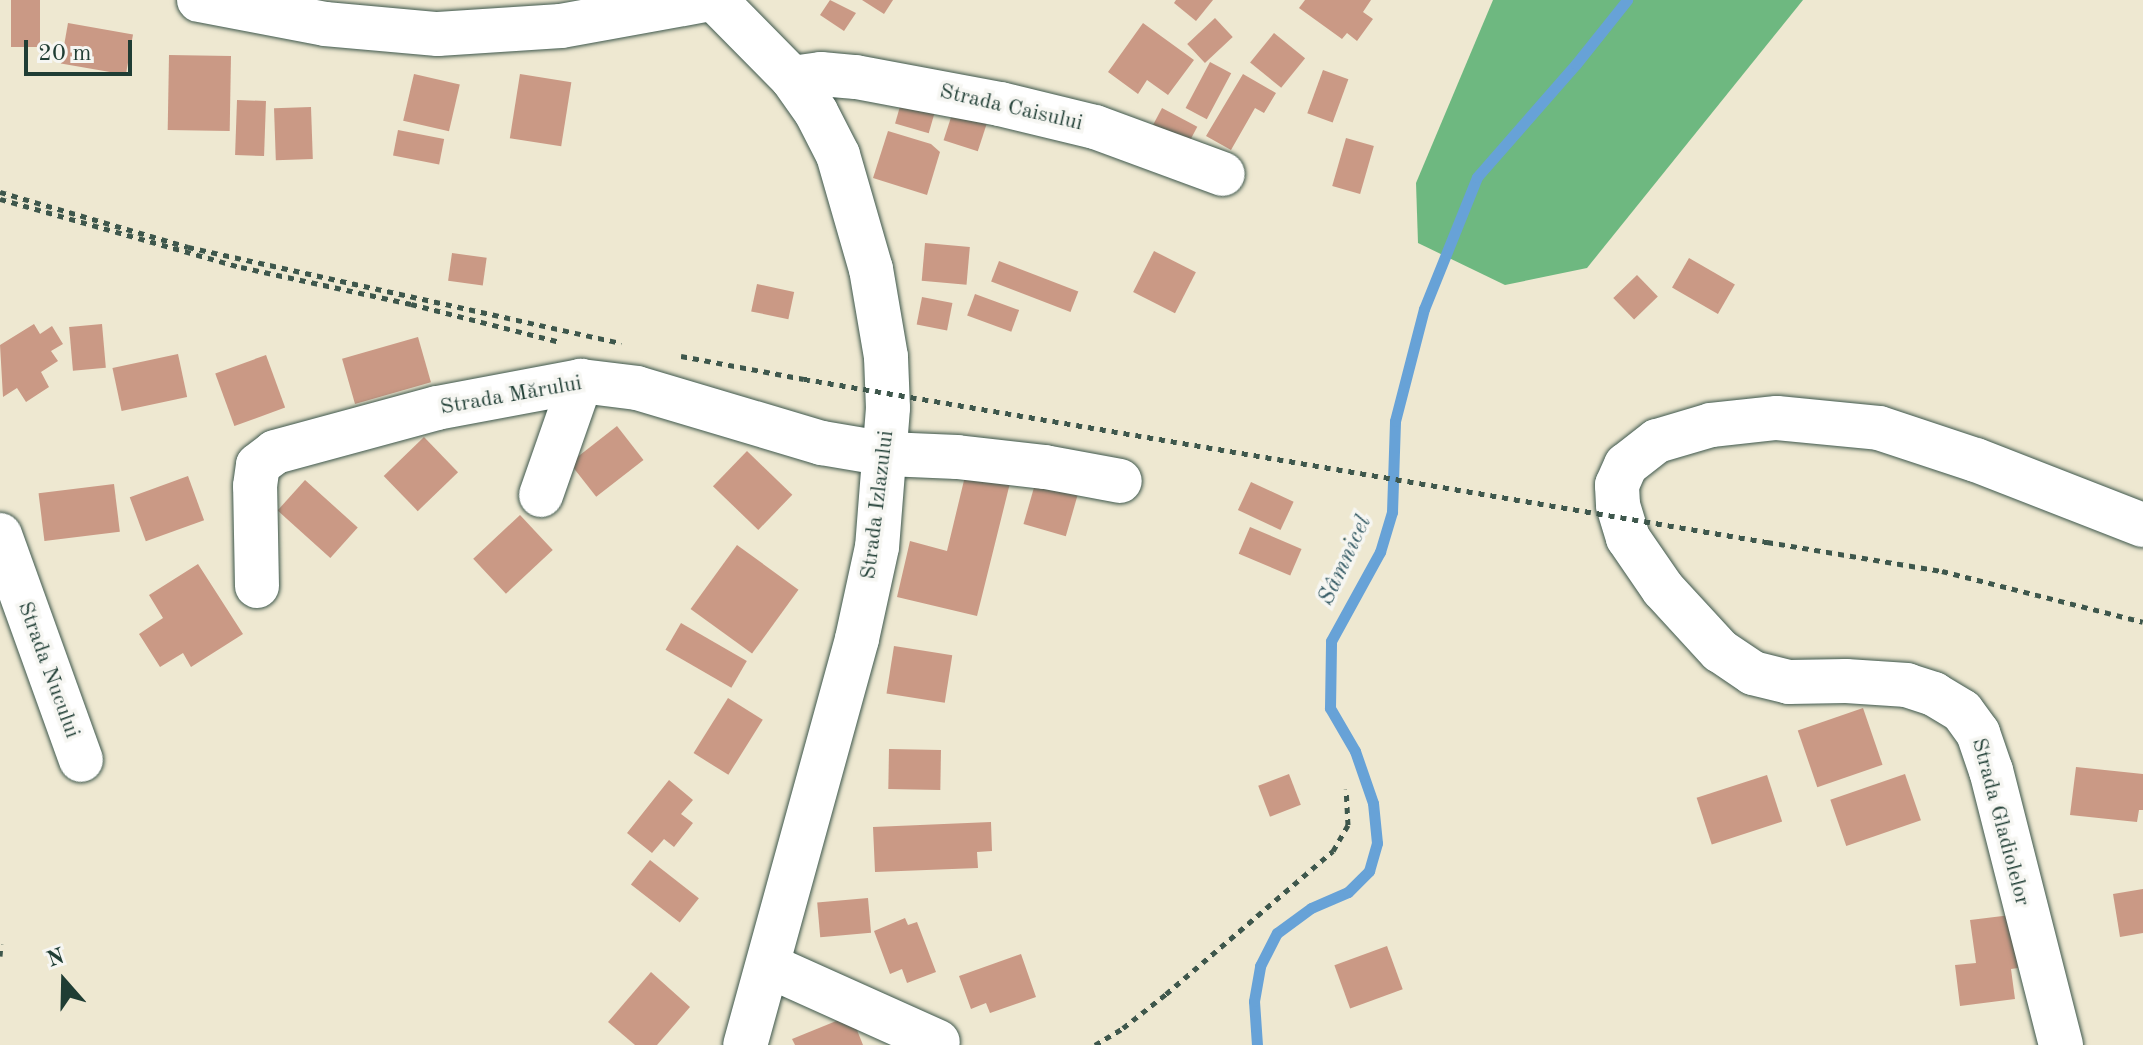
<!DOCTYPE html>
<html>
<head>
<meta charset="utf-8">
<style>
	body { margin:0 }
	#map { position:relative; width:2143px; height:1045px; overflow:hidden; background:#eee8d1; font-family:"Old Standard TT",serif }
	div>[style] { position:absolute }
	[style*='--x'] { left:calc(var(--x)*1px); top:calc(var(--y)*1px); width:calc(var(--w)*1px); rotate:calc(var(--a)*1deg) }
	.forest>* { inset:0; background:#6eb880 }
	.stream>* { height:11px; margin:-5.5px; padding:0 5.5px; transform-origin:5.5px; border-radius:5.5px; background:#67a2d7 }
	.building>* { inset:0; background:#ca9985; transform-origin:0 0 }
	.path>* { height:5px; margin-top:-2.5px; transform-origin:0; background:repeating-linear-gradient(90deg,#3e574c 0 6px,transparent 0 12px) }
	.roads { filter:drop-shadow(0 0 2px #3e574c) drop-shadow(0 0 2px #3e574c) }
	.minor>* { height:44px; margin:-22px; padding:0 22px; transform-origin:22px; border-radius:22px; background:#fff }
	.path-bridge>* { height:5px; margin-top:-2.5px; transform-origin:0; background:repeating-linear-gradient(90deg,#3e574c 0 6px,transparent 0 12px) }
	span { translate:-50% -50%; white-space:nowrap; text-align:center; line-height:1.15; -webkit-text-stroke:7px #f6f6f2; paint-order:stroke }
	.street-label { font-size:22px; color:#1f3d34 }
	.water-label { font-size:24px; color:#355b65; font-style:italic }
	.north { position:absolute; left:24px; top:941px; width:80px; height:80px; -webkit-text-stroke:6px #f6f6f2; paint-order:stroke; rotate:340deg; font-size:22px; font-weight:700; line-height:32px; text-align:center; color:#1f3d34 }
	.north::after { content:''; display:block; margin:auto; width:28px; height:36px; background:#1f3d34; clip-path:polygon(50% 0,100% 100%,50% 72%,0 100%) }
	.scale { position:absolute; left:24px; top:40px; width:108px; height:36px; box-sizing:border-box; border:4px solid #1f3d34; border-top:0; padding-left:10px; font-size:24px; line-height:28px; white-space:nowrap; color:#1f3d34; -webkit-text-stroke:6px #f6f6f2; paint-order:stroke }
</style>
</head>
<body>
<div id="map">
	<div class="forest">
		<div style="clip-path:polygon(1493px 0,1803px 0,1587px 268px,1505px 285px,1418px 243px,1416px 183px)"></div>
	</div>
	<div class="stream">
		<div style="--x:1257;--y:1045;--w:44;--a:-93.9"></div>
		<div style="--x:1254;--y:1001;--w:36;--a:-80"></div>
		<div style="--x:1260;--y:966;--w:37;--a:-63"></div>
		<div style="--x:1277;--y:933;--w:42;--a:-36.3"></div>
		<div style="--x:1311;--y:908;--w:40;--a:-23.4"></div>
		<div style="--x:1348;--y:892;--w:30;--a:-45"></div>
		<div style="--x:1369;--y:871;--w:29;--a:-74"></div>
		<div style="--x:1377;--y:843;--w:40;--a:-95.7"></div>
		<div style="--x:1373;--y:803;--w:55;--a:-109.1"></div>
		<div style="--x:1355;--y:751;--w:50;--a:-120.2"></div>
		<div style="--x:1330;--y:708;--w:67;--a:-89.1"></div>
		<div style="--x:1331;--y:641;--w:102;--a:-61.2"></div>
		<div style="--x:1380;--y:552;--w:42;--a:-73.3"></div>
		<div style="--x:1392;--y:512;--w:91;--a:-88.1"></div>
		<div style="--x:1395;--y:421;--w:116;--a:-75.5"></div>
		<div style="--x:1424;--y:309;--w:142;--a:-68.1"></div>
		<div style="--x:1477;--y:177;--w:150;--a:-48.8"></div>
		<div style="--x:1576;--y:64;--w:82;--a:-51.4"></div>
	</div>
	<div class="building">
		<div style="left:11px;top:0;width:29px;height:47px"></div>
		<div style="clip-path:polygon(830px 0,856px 13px,844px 31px,820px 15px)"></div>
		<div style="clip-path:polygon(862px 0,893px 0,884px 14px)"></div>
		<div style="clip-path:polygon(1176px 0,1213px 0,1196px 21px,1174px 3px)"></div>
		<div style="clip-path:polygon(1305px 0,1371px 0,1363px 12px,1373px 19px,1357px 41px,1347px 33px,1342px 39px,1299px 8px)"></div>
		<div style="left:1215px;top:18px;width:26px;height:38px;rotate:47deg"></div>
		<div style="left:68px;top:23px;width:66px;height:41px;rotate:10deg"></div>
		<div style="clip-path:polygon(1143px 23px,1194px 60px,1168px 95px,1147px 80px,1138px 94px,1108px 72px)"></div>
		<div style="left:1274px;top:33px;width:40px;height:38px;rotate:39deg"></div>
		<div style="left:169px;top:55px;width:62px;height:75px;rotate:1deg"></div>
		<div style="left:1210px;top:62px;width:24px;height:52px;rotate:28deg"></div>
		<div style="left:1323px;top:70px;width:27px;height:46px;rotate:20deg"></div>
		<div style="left:414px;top:74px;width:47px;height:48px;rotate:13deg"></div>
		<div style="left:520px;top:74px;width:52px;height:65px;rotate:9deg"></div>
		<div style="clip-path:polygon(1243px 74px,1276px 93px,1264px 113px,1255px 108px,1231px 150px,1206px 136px)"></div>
		<div style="left:905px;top:89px;width:35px;height:36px;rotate:16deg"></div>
		<div style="left:237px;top:100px;width:29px;height:55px;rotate:2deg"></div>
		<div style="left:955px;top:105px;width:36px;height:37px;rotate:18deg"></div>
		<div style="left:311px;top:107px;width:52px;height:37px;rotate:88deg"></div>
		<div style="left:1162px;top:108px;width:40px;height:26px;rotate:28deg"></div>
		<div style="left:398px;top:130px;width:47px;height:26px;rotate:11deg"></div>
		<div style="clip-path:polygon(888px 131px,931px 144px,940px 152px,927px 195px,873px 178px)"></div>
		<div style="left:1346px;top:138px;width:29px;height:50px;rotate:16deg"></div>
		<div style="left:925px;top:243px;width:45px;height:38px;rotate:5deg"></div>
		<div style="left:1154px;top:251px;width:47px;height:46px;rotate:27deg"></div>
		<div style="left:452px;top:253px;width:35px;height:28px;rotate:8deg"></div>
		<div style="left:1689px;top:258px;width:53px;height:34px;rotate:30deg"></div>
		<div style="left:999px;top:261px;width:85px;height:22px;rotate:21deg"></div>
		<div style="left:1637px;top:275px;width:30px;height:33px;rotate:46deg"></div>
		<div style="left:757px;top:284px;width:38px;height:28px;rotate:12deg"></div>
		<div style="left:975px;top:294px;width:47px;height:23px;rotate:20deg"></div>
		<div style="left:922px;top:297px;width:31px;height:28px;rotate:11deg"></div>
		<div style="clip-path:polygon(34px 324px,40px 334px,52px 326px,63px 344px,51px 351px,58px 361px,41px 372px,49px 387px,26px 402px,17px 388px,3px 397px,0 345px)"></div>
		<div style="left:102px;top:324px;width:44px;height:33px;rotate:85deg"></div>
		<div style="left:418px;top:337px;width:47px;height:79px;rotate:74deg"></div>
		<div style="left:178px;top:354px;width:44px;height:67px;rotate:78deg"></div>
		<div style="left:266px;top:355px;width:56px;height:54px;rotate:70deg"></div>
		<div style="left:617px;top:426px;width:43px;height:60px;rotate:52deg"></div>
		<div style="left:424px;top:437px;width:49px;height:56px;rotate:46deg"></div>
		<div style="left:747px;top:451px;width:63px;height:49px;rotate:44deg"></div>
		<div style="clip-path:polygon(966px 472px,1010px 483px,977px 616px,897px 597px,910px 541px,947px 551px)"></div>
		<div style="left:188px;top:476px;width:47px;height:62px;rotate:70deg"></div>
		<div style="left:1037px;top:477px;width:44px;height:49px;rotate:16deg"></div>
		<div style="left:305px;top:480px;width:71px;height:41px;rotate:42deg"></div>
		<div style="left:1251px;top:482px;width:47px;height:31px;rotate:25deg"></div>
		<div style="left:114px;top:484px;width:48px;height:76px;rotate:83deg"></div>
		<div style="left:520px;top:515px;width:48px;height:64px;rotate:47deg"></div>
		<div style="left:1250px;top:527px;width:56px;height:29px;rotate:23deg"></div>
		<div style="left:737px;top:545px;width:76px;height:79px;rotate:36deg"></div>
		<div style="clip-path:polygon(198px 564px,243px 634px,191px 667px,183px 653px,160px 667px,139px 634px,163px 618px,149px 595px)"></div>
		<div style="left:681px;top:623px;width:76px;height:31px;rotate:30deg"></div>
		<div style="left:894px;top:646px;width:59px;height:48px;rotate:9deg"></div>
		<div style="left:728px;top:698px;width:41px;height:65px;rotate:32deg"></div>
		<div style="left:1863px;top:708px;width:60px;height:69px;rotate:71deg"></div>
		<div style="left:889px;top:749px;width:52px;height:40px;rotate:1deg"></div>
		<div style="clip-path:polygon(2076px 767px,2143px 774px,2143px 810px,2139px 810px,2137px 822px,2070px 815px)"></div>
		<div style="left:1289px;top:774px;width:33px;height:33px;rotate:69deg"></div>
		<div style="left:1905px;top:774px;width:49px;height:79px;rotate:71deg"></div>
		<div style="left:1767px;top:775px;width:49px;height:74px;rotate:72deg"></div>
		<div style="clip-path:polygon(669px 780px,693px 800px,681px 814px,693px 823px,674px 847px,664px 839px,652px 853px,627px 833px)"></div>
		<div style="clip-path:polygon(991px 822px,992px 851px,977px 852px,978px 868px,875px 872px,873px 827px)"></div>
		<div style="left:650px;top:860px;width:62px;height:31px;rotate:38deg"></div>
		<div style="clip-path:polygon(2143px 889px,2143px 933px,2120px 937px,2113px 894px)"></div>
		<div style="left:868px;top:898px;width:35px;height:51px;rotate:85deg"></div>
		<div style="clip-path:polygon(2011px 915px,2018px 968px,2011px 969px,2015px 999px,1960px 1006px,1955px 965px,1976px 963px,1970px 920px)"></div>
		<div style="clip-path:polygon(905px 918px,908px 925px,917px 922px,936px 972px,907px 983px,902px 969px,890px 974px,874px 931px)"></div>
		<div style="left:1387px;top:946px;width:46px;height:56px;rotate:70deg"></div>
		<div style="clip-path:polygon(1021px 954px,1036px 997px,990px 1013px,986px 1003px,971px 1009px,959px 976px)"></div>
		<div style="clip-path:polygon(651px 972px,690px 1007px,657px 1045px,635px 1045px,608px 1022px)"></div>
		<div style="clip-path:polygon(851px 1015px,863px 1045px,795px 1045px,792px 1039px)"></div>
	</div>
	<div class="path">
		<div style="--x:0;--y:192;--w:196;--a:16.3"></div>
		<div style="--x:188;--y:247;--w:444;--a:12.5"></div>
		<div style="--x:0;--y:199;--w:250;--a:15.8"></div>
		<div style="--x:241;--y:267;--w:174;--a:12.3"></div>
		<div style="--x:411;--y:304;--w:154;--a:14.3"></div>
		<div style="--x:681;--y:356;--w:125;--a:10.6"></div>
		<div style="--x:1767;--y:542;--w:177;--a:9.4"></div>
		<div style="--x:1942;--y:571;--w:207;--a:14.2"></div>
		<div style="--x:0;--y:956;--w:12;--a:-85"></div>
		<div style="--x:1095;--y:1045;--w:33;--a:-31"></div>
		<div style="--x:1123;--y:1028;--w:55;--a:-38.3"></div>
		<div style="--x:1166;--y:994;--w:220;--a:-40.6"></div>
		<div style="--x:1333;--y:851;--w:30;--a:-60"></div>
		<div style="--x:1348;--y:825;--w:36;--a:-93"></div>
	</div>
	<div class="roads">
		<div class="minor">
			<div style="--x:199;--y:0;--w:128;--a:10.8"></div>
			<div style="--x:325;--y:24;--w:113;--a:5.1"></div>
			<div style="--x:438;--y:34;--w:123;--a:-3.7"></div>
			<div style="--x:561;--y:26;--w:147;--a:-10.2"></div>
			<div style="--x:715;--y:0;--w:110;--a:45.4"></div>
			<div style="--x:792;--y:78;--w:42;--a:54.8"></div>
			<div style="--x:816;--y:112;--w:48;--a:62.9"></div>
			<div style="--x:838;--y:155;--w:119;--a:73.9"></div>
			<div style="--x:871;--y:269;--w:89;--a:80.3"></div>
			<div style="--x:886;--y:357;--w:51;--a:87.8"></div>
			<div style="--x:888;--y:408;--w:139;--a:94.5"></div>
			<div style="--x:877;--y:547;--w:94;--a:102.3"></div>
			<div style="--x:857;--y:639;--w:421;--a:105.4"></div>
			<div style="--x:792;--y:78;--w:29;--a:-8"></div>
			<div style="--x:821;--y:74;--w:35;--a:5"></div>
			<div style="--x:856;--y:77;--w:147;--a:10.6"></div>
			<div style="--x:1000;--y:104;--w:98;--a:13.6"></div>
			<div style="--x:1095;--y:127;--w:136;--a:20.2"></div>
			<div style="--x:541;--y:495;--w:121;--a:-70.7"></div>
			<div style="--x:0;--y:535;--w:239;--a:70.2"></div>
			<div style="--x:257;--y:586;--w:100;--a:-91.1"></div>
			<div style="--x:255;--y:486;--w:21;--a:-82"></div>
			<div style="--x:258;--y:465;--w:21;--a:-37"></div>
			<div style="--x:275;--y:452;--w:168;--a:-15.2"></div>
			<div style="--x:437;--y:408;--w:147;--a:-10.6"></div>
			<div style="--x:581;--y:381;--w:56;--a:7.1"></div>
			<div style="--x:637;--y:388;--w:193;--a:16.6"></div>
			<div style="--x:822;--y:443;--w:66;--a:9.6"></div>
			<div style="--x:887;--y:454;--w:70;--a:2.5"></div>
			<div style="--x:957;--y:457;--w:89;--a:6.5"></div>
			<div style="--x:1045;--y:467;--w:76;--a:10.6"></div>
			<div style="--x:769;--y:966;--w:185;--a:24.2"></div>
			<div style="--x:2061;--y:1045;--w:283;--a:-104.3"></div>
			<div style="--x:1991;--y:771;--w:40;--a:-108.9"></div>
			<div style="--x:1978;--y:733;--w:27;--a:-126"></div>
			<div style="--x:1962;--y:711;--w:33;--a:-149"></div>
			<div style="--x:1934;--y:694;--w:28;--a:-162"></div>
			<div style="--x:1907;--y:685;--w:61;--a:-176.2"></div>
			<div style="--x:1846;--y:681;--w:57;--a:179"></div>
			<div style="--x:1789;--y:682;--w:37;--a:-166"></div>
			<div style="--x:1753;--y:673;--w:40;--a:-146"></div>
			<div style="--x:1720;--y:651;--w:84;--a:-132.6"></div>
			<div style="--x:1663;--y:589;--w:62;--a:-124.5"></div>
			<div style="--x:1628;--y:538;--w:34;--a:-107"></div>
			<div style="--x:1618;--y:505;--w:20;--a:-93"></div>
			<div style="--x:1617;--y:485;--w:22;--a:-66"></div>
			<div style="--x:1626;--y:465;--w:39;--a:-38"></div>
			<div style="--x:1657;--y:441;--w:56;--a:-16.5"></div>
			<div style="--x:1711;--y:425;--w:66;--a:-6.1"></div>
			<div style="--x:1777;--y:418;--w:102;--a:5.6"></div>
			<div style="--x:1879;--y:428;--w:102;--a:18.3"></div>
			<div style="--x:1976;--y:460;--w:179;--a:21.3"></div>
		</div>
	</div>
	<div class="path-bridge">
		<div style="--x:804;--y:379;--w:977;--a:9.61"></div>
	</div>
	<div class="street-label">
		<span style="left:1011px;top:108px;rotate:13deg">Strada Caisului</span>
		<span style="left:511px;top:396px;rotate:-10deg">Strada Mărului</span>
		<span style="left:878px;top:505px;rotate:-83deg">Strada Izlazului</span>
		<span style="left:48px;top:670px;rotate:70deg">Strada Nucului</span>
		<span style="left:2000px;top:822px;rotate:75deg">Strada Gladiolelor</span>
	</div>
	<div class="water-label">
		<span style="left:1346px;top:561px;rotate:-65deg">Sâmnicel</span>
	</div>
	<div class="north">N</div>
	<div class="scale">20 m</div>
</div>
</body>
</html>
